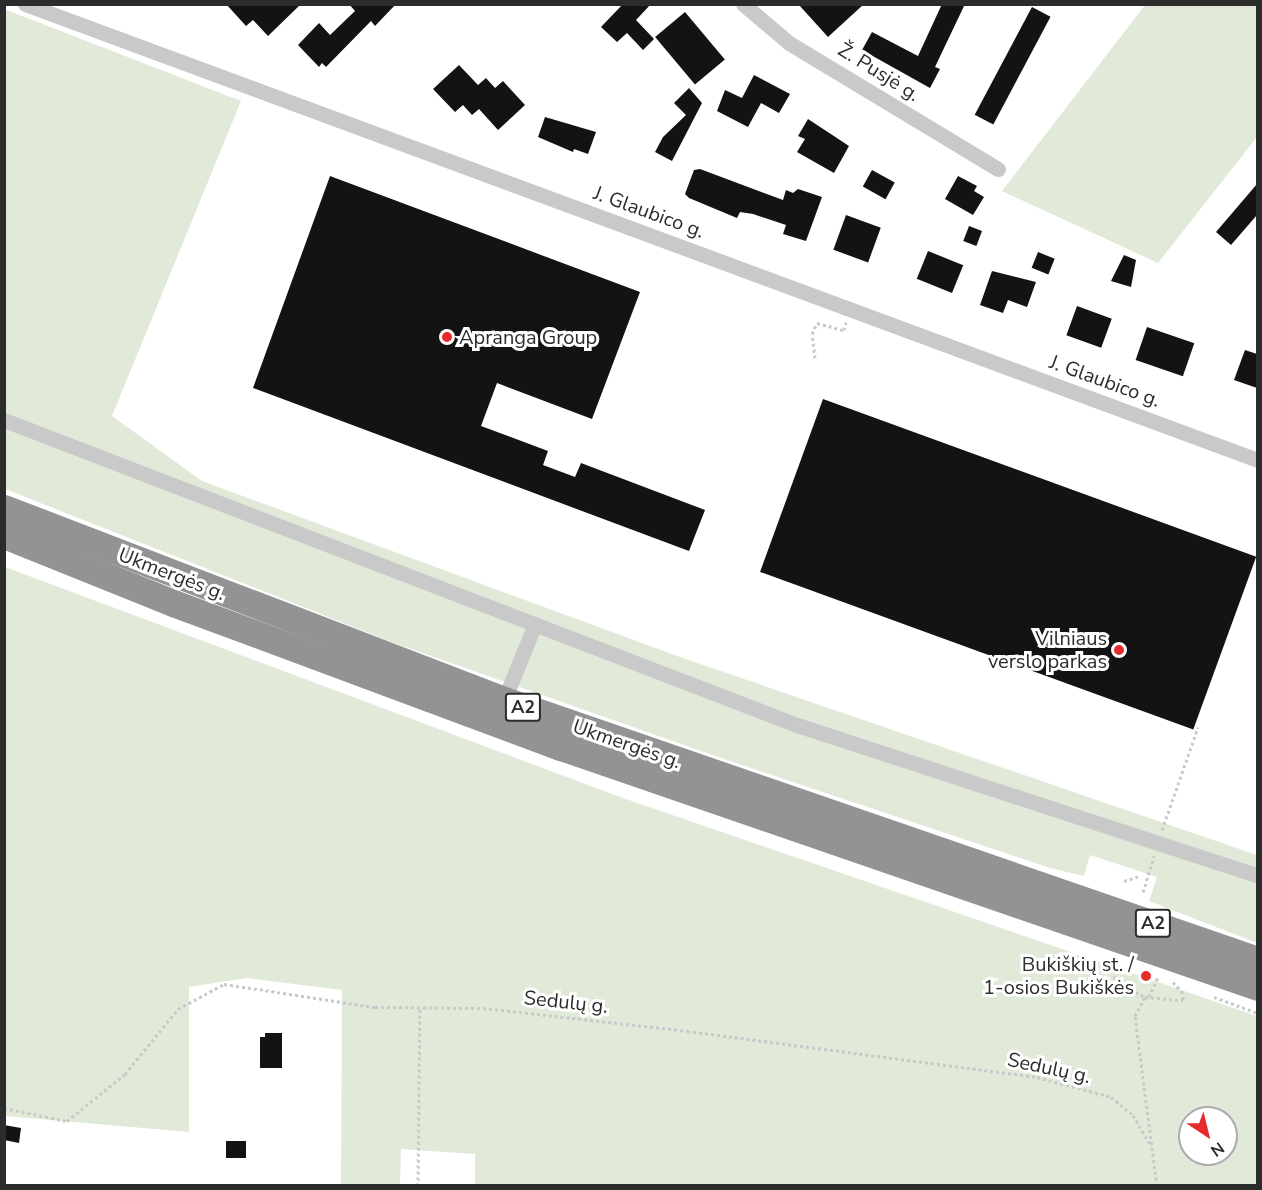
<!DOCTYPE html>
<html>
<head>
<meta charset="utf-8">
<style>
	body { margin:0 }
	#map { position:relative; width:1262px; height:1190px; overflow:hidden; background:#fff; font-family:"Nunito Sans",sans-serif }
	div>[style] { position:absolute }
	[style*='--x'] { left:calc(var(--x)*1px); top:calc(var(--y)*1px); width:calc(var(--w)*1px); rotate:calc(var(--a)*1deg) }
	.green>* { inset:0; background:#e1ead9 }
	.building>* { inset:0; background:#131313; transform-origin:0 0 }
	.path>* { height:3px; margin-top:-1.5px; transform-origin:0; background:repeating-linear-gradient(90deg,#c9c9c9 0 3px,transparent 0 6px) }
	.street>* { height:15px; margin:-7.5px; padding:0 7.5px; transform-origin:7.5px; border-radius:7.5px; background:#c9c9c9 }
	.highway>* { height:27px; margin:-13.5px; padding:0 13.5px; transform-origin:13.5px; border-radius:13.5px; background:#939393 }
	.dots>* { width:16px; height:16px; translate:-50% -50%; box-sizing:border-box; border:3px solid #fff; border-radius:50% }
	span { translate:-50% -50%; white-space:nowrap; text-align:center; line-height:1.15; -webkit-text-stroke:6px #fff; paint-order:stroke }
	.shield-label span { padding:2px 4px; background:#fff; border:2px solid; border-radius:4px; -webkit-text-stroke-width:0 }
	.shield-label { font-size:18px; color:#2c2c2c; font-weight:700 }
	.street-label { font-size:20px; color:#2c2c2c }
	.poi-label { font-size:20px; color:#2c2c2c }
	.left { translate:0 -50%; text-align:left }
	.right { translate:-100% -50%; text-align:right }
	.frame { position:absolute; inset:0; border:6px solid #2c2c2c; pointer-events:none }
	.north { position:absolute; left:1178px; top:1106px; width:60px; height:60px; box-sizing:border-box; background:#fff; border:2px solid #ababab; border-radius:50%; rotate:145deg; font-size:16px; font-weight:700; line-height:24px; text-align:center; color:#2c2c2c }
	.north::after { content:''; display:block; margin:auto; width:21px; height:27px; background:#e62b2d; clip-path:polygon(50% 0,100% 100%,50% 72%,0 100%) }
</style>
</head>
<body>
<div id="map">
	<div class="green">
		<div style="clip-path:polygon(1145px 5px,1257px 5px,1257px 137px,1158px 263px,1002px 191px)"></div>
		<div style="clip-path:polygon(4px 9px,241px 101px,112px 416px,202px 481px,680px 657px,1257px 855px,1257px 943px,1149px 901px,1157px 877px,1090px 855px,1084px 876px,1050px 868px,718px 757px,394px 643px,5px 489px)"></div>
		<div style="clip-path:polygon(evenodd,5px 567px,623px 798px,1257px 1016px,1257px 1185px,475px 1186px,475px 1154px,401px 1149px,400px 1185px,341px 1185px,342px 990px,247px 978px,189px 987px,189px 1132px,5px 1116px,5px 567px,1190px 1118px,1226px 1118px,1226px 1154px,1190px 1154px,1190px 1118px)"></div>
	</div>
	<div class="building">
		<div style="clip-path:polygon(226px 4px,301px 4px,268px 36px,253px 20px,246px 26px)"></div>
		<div style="clip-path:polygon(349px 4px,396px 4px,375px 26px,371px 21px,326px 67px,322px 63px,319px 67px,298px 45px,319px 23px,330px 35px,355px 11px)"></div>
		<div style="clip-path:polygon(623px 4px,651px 4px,636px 20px,654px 39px,643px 50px,627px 33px,617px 42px,601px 27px)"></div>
		<div style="clip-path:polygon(864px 4px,828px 37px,799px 5px,833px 5px)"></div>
		<div style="clip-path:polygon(942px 4px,965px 4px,935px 67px,940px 69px,930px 88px,862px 50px,872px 32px,918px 56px)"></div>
		<div style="left:1032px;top:7px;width:21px;height:122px;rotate:28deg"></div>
		<div style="left:685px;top:12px;width:62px;height:39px;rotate:50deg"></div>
		<div style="clip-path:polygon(459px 65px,478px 85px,486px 78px,495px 88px,503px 81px,525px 105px,498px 130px,479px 109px,472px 115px,463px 105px,455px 112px,433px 89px)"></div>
		<div style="clip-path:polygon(754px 75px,790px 94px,779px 113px,761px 103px,748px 127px,717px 111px,725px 90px,742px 98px)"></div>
		<div style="clip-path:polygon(689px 88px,702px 103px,672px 161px,655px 152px,663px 137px,686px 115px,674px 103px)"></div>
		<div style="clip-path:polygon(545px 117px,596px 132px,588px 154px,574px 149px,573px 152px,538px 137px)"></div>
		<div style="clip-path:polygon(808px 119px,849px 146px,834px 173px,797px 152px,805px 139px,798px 136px)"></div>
		<div style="clip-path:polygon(700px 169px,783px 200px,786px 190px,793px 193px,798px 189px,822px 197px,806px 241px,783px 234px,786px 225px,753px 214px,740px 212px,737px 218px,689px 198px,685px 194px,694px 170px)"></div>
		<div style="left:872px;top:170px;width:26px;height:19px;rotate:29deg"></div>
		<div style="clip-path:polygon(330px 176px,640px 292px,592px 419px,497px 383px,481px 426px,548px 451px,543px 465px,575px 477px,581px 463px,705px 510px,689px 551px,253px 388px)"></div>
		<div style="clip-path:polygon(958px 176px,977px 186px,974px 191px,984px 197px,973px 215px,945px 199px)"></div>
		<div style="clip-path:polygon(1257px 184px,1257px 215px,1231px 245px,1216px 232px)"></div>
		<div style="left:846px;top:215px;width:37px;height:37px;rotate:20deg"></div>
		<div style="left:969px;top:226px;width:14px;height:16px;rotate:21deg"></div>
		<div style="left:928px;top:251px;width:38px;height:30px;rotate:22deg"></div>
		<div style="left:1038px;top:252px;width:18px;height:17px;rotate:22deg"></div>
		<div style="clip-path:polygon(1124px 255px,1136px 260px,1131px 287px,1111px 281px)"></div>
		<div style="clip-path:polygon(992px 271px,1036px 282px,1027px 307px,1008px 300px,1003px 313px,980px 305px)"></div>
		<div style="left:1077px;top:306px;width:37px;height:31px;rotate:20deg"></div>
		<div style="left:1147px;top:327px;width:50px;height:35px;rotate:19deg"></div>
		<div style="clip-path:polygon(1245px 350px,1257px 354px,1257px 388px,1234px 380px)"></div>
		<div style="left:823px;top:399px;width:461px;height:184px;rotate:20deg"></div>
		<div style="clip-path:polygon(265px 1033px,282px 1033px,282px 1068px,260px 1068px,260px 1037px,265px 1037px)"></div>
		<div style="clip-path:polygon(4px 1125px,21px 1128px,19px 1143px,4px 1140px)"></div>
		<div style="left:226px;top:1141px;width:20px;height:17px"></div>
	</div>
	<div class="path">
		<div style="--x:815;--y:358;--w:24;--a:-97"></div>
		<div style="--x:812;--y:334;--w:12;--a:-66"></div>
		<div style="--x:817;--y:323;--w:28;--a:15"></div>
		<div style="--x:844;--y:330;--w:8;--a:-76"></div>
		<div style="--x:1162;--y:830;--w:109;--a:-70.7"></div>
		<div style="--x:1124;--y:881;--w:16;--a:-18"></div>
		<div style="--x:1143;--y:892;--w:38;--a:-73"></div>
		<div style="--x:1117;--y:970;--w:11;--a:105"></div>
		<div style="--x:1114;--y:981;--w:35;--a:27"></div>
		<div style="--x:1149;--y:997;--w:22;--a:-66"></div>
		<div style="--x:1214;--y:997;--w:47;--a:20"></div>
		<div style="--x:4;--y:1108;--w:64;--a:11.7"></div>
		<div style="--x:67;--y:1121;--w:75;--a:-39"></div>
		<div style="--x:125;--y:1074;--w:84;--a:-50.8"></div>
		<div style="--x:178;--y:1009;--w:52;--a:-28.5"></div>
		<div style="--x:224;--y:984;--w:153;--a:8.7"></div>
		<div style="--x:375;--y:1007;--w:108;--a:0.5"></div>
		<div style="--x:483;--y:1008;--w:205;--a:6.4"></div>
		<div style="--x:687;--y:1031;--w:353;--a:7.5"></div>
		<div style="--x:1037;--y:1077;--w:77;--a:15.1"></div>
		<div style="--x:1111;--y:1097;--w:28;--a:39"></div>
		<div style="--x:1133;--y:1115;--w:36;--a:60"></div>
		<div style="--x:418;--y:1186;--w:179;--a:-89.4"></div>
		<div style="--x:1157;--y:1186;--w:171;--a:-97.4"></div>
		<div style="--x:1135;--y:1016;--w:21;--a:-62"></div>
		<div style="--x:1145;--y:997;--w:38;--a:5"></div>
		<div style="--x:1183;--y:1000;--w:7;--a:-90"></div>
		<div style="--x:1183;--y:993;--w:16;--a:-133"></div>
	</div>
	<div class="street">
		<div style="--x:25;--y:4;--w:1315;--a:20.3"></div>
		<div style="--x:743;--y:4;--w:60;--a:40.3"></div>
		<div style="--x:789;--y:43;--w:244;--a:31.1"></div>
		<div style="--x:4;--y:420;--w:850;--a:21.04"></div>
		<div style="--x:797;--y:725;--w:485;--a:18.1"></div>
		<div style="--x:504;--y:700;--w:82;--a:-67.8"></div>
	</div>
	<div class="highway">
		<div style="--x:4;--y:508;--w:536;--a:21.01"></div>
		<div style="--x:504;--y:700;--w:798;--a:19.03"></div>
		<div style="--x:4;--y:535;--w:182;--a:21.9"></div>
		<div style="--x:173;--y:603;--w:414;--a:20.4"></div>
		<div style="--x:561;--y:747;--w:737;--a:19"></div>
	</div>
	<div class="dots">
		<div style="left:447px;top:337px;background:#e62b2d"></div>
		<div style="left:1119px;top:650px;background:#e62b2d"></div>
		<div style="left:1146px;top:976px;background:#e62b2d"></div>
	</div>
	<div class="shield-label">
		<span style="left:523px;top:707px">A2</span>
		<span style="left:1153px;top:923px">A2</span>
	</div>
	<div class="street-label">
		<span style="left:879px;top:72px;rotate:32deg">Ž. Pusjė g.</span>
		<span style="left:649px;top:212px;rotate:20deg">J. Glaubico g.</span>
		<span style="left:1105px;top:381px;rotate:20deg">J. Glaubico g.</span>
		<span style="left:172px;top:574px;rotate:21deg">Ukmergės g.</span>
		<span style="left:627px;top:744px;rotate:19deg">Ukmergės g.</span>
		<span style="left:566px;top:1002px;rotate:6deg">Sedulų g.</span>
		<span style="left:1049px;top:1068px;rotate:12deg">Sedulų g.</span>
	</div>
	<div class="poi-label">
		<span class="left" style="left:459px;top:337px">Apranga Group</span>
		<span class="right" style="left:1107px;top:650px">Vilniaus<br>verslo parkas</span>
		<span class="right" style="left:1134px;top:976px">Bukiškių st. /<br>1-osios Bukiškės</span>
	</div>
	<div class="frame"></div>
	<div class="north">N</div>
</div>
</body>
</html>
